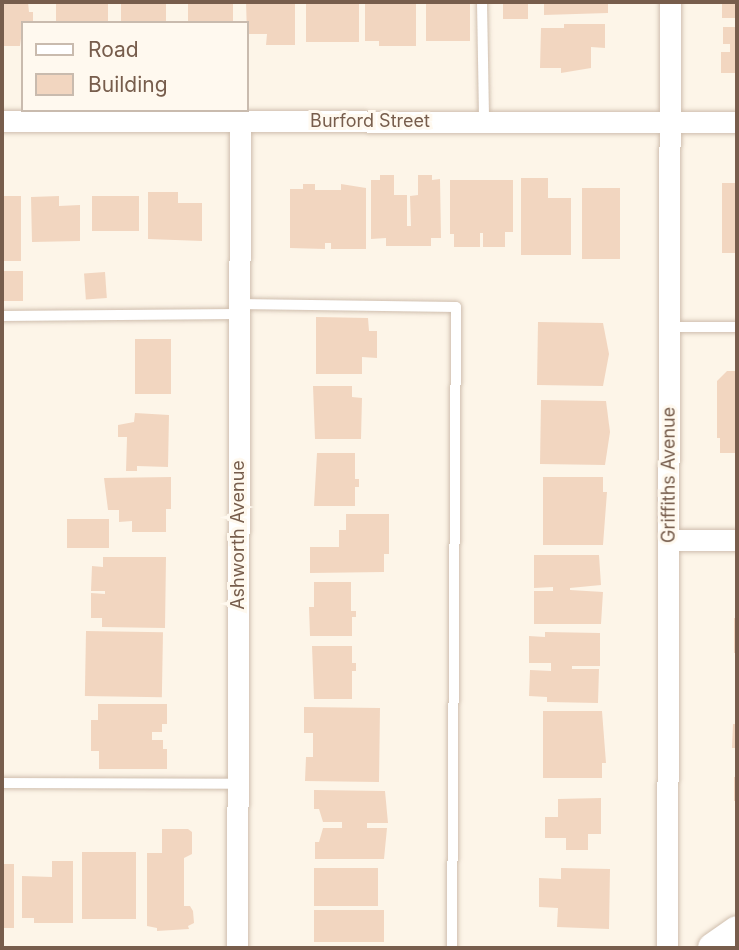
<!DOCTYPE html>
<html>
<head>
<meta charset="utf-8">
<style>
	body { margin:0 }
	#map { position:relative; width:739px; height:950px; overflow:hidden; background:#fdf5e8; font-family:Inter,sans-serif }
	div>[style] { position:absolute }
	[style*='--x'] { left:calc(var(--x)*1px); top:calc(var(--y)*1px); width:calc(var(--w)*1px); rotate:calc(var(--a)*1deg) }
	.building>* { inset:0; background:#f2d6c0; transform-origin:0 0 }
	.roads { filter:drop-shadow(0 0 2px #cfbeae) drop-shadow(0 0 2px #cfbeae) }
	.lane>* { height:10px; margin:-5px; padding:0 5px; transform-origin:5px; border-radius:5px; background:#fff }
	.street>* { height:21px; margin:-10.5px; padding:0 10.5px; transform-origin:10.5px; border-radius:10.5px; background:#fff }
	.secondary>* { height:30px; margin:-15px; padding:0 15px; transform-origin:15px; border-radius:15px; background:#fff }
	span { translate:-50% -50%; white-space:nowrap; text-align:center; line-height:1.15; -webkit-text-stroke:6px #fff9ef; paint-order:stroke }
	.street-label { font-size:18px; color:#775d4c }
	.frame { position:absolute; inset:0; border:4px solid #775d4c; pointer-events:none }
	.legend { position:absolute; left:21px; top:21px; width:228px; height:91px; box-sizing:border-box; background:#fff9ef; border:2px solid #c9bbae; margin:0; padding:9px 12px; list-style:none; font-size:21px; color:#775d4c }
	.legend li { display:flex; align-items:center; gap:14px; height:35px }
	.legend b { width:35px; border:2px solid #c9bbae }
</style>
</head>
<body>
<div id="map">
	<div class="building">
		<div style="clip-path:polygon(2px 2px,28px 2px,29px 12px,33px 12px,33px 23px,23px 23px,20px 46px,3px 46px)"></div>
		<div style="left:56px;top:2px;width:52px;height:21px"></div>
		<div style="left:121px;top:2px;width:45px;height:21px"></div>
		<div style="left:188px;top:2px;width:45px;height:21px"></div>
		<div style="clip-path:polygon(246px 2px,295px 2px,295px 45px,266px 45px,267px 34px,247px 34px)"></div>
		<div style="left:306px;top:2px;width:53px;height:40px"></div>
		<div style="clip-path:polygon(365px 2px,416px 2px,416px 46px,379px 46px,379px 41px,365px 41px)"></div>
		<div style="left:426px;top:2px;width:44px;height:39px"></div>
		<div style="left:503px;top:2px;width:25px;height:17px"></div>
		<div style="clip-path:polygon(544px 2px,608px 2px,608px 13px,544px 15px)"></div>
		<div style="left:722px;top:2px;width:15px;height:16px"></div>
		<div style="clip-path:polygon(564px 24px,605px 24px,605px 48px,591px 47px,591px 68px,561px 73px,561px 68px,540px 68px,541px 28px,564px 28px)"></div>
		<div style="clip-path:polygon(723px 27px,737px 27px,737px 73px,721px 73px,721px 52px,730px 52px,730px 44px,723px 44px)"></div>
		<div style="clip-path:polygon(380px 175px,394px 175px,394px 195px,407px 195px,407px 226px,411px 226px,410px 196px,418px 195px,418px 175px,432px 175px,432px 180px,440px 179px,441px 238px,431px 238px,431px 246px,386px 246px,386px 238px,371px 239px,371px 180px,380px 180px)"></div>
		<div style="clip-path:polygon(521px 178px,548px 178px,548px 198px,571px 198px,571px 255px,521px 255px)"></div>
		<div style="clip-path:polygon(450px 180px,513px 180px,513px 232px,505px 232px,505px 247px,483px 247px,483px 233px,480px 233px,480px 247px,454px 247px,454px 234px,450px 234px)"></div>
		<div style="left:722px;top:183px;width:15px;height:70px"></div>
		<div style="clip-path:polygon(303px 184px,315px 184px,315px 190px,341px 190px,341px 184px,366px 188px,366px 249px,331px 249px,331px 243px,325px 243px,325px 249px,290px 248px,290px 189px,303px 189px)"></div>
		<div style="left:582px;top:188px;width:38px;height:71px"></div>
		<div style="clip-path:polygon(148px 192px,178px 192px,178px 203px,202px 203px,202px 241px,148px 239px)"></div>
		<div style="left:2px;top:196px;width:19px;height:65px"></div>
		<div style="clip-path:polygon(59px 196px,59px 206px,80px 205px,80px 241px,32px 242px,31px 197px)"></div>
		<div style="left:92px;top:196px;width:47px;height:35px"></div>
		<div style="left:2px;top:271px;width:21px;height:30px"></div>
		<div style="left:105px;top:272px;width:26px;height:21px;rotate:86deg"></div>
		<div style="clip-path:polygon(316px 317px,368px 318px,369px 331px,377px 331px,377px 358px,362px 357px,362px 374px,316px 374px)"></div>
		<div style="clip-path:polygon(538px 322px,603px 323px,609px 354px,603px 386px,537px 385px)"></div>
		<div style="left:135px;top:339px;width:36px;height:55px"></div>
		<div style="clip-path:polygon(727px 371px,737px 371px,737px 453px,720px 453px,720px 438px,717px 438px,717px 381px)"></div>
		<div style="clip-path:polygon(313px 386px,352px 386px,352px 397px,362px 398px,361px 439px,315px 439px)"></div>
		<div style="clip-path:polygon(541px 400px,606px 401px,610px 432px,605px 465px,540px 464px)"></div>
		<div style="clip-path:polygon(135px 413px,169px 415px,168px 467px,137px 466px,137px 471px,126px 471px,127px 437px,118px 437px,118px 425px,134px 422px)"></div>
		<div style="clip-path:polygon(317px 453px,355px 453px,355px 479px,359px 479px,359px 487px,355px 487px,355px 506px,314px 506px)"></div>
		<div style="clip-path:polygon(171px 477px,171px 509px,166px 509px,166px 532px,132px 532px,132px 521px,119px 522px,119px 510px,108px 510px,104px 478px)"></div>
		<div style="clip-path:polygon(543px 477px,603px 477px,603px 492px,607px 492px,603px 545px,543px 545px)"></div>
		<div style="clip-path:polygon(346px 514px,389px 514px,389px 554px,384px 554px,384px 572px,310px 573px,310px 547px,339px 547px,339px 530px,346px 530px)"></div>
		<div style="left:67px;top:519px;width:42px;height:29px"></div>
		<div style="clip-path:polygon(534px 555px,599px 555px,601px 585px,570px 588px,570px 590px,603px 592px,601px 624px,534px 624px,534px 591px,553px 591px,553px 587px,534px 588px)"></div>
		<div style="clip-path:polygon(103px 557px,166px 557px,165px 628px,102px 627px,102px 618px,91px 618px,91px 593px,105px 594px,105px 591px,91px 591px,92px 566px,103px 567px)"></div>
		<div style="clip-path:polygon(314px 582px,351px 582px,351px 611px,356px 611px,356px 617px,352px 617px,352px 636px,310px 636px,309px 607px,314px 607px)"></div>
		<div style="left:734px;top:618px;width:3px;height:35px"></div>
		<div style="left:86px;top:631px;width:77px;height:65px;rotate:1deg"></div>
		<div style="clip-path:polygon(545px 632px,600px 633px,600px 666px,572px 666px,572px 669px,599px 669px,598px 703px,547px 702px,547px 697px,529px 696px,530px 670px,551px 671px,551px 663px,529px 663px,529px 636px,545px 637px)"></div>
		<div style="clip-path:polygon(312px 646px,352px 646px,352px 663px,356px 663px,356px 671px,352px 671px,352px 699px,314px 699px)"></div>
		<div style="clip-path:polygon(98px 704px,167px 704px,167px 724px,162px 724px,162px 732px,152px 732px,152px 740px,163px 740px,163px 749px,167px 749px,167px 769px,99px 769px,99px 751px,91px 751px,91px 720px,98px 720px)"></div>
		<div style="clip-path:polygon(304px 707px,380px 708px,379px 782px,305px 781px,306px 757px,313px 757px,313px 733px,304px 733px)"></div>
		<div style="clip-path:polygon(543px 711px,602px 711px,606px 763px,602px 763px,602px 778px,543px 778px)"></div>
		<div style="clip-path:polygon(733px 724px,737px 724px,737px 748px,732px 748px)"></div>
		<div style="left:734px;top:777px;width:3px;height:24px"></div>
		<div style="clip-path:polygon(314px 790px,385px 791px,388px 823px,367px 823px,367px 828px,387px 828px,384px 859px,315px 859px,315px 842px,319px 842px,323px 828px,342px 828px,342px 822px,323px 822px,319px 809px,314px 809px)"></div>
		<div style="clip-path:polygon(601px 798px,601px 834px,588px 834px,588px 850px,566px 850px,566px 838px,545px 838px,545px 817px,558px 817px,558px 799px)"></div>
		<div style="clip-path:polygon(162px 829px,188px 829px,192px 832px,192px 854px,184px 858px,184px 906px,190px 906px,193px 911px,194px 923px,188px 926px,189px 929px,157px 931px,157px 928px,147px 926px,147px 853px,162px 853px)"></div>
		<div style="left:82px;top:852px;width:54px;height:67px"></div>
		<div style="clip-path:polygon(52px 861px,73px 861px,73px 923px,34px 923px,34px 918px,22px 918px,22px 876px,52px 877px)"></div>
		<div style="left:2px;top:864px;width:12px;height:64px"></div>
		<div style="left:314px;top:868px;width:64px;height:38px"></div>
		<div style="clip-path:polygon(561px 868px,610px 869px,609px 929px,557px 927px,558px 908px,539px 907px,539px 878px,561px 879px)"></div>
		<div style="left:314px;top:910px;width:70px;height:32px"></div>
	</div>
	<div class="roads">
		<div class="lane">
			<div style="--x:482;--y:2;--w:118;--a:89"></div>
			<div style="--x:238;--y:304;--w:218;--a:0.8"></div>
			<div style="--x:456;--y:307;--w:641;--a:90.36"></div>
			<div style="--x:2;--y:316;--w:236;--a:-0.5"></div>
			<div style="--x:669;--y:327;--w:68;--a:0"></div>
			<div style="--x:2;--y:783;--w:236;--a:0.2"></div>
		</div>
		<div class="street">
			<div style="--x:2;--y:121;--w:735;--a:0.08"></div>
			<div style="--x:670;--y:540;--w:67;--a:0"></div>
			<div style="--x:237;--y:948;--w:827;--a:-89.79"></div>
			<div style="--x:667;--y:948;--w:946;--a:-89.82"></div>
		</div>
		<div class="secondary">
			<div style="--x:713;--y:948;--w:29;--a:-35"></div>
		</div>
	</div>
	<div class="street-label">
		<span style="left:370px;top:121px">Burford Street</span>
		<span style="left:669px;top:475px;rotate:-90deg">Griffiths Avenue</span>
		<span style="left:238px;top:535px;rotate:-90deg">Ashworth Avenue</span>
	</div>
	<div class="frame"></div>
	<ul class="legend">
	<li><b style="height:9px;background:#fff"></b>Road</li>
	<li><b style="height:19px;background:#f2d6c0"></b>Building</li>
	</ul>
</div>
</body>
</html>
